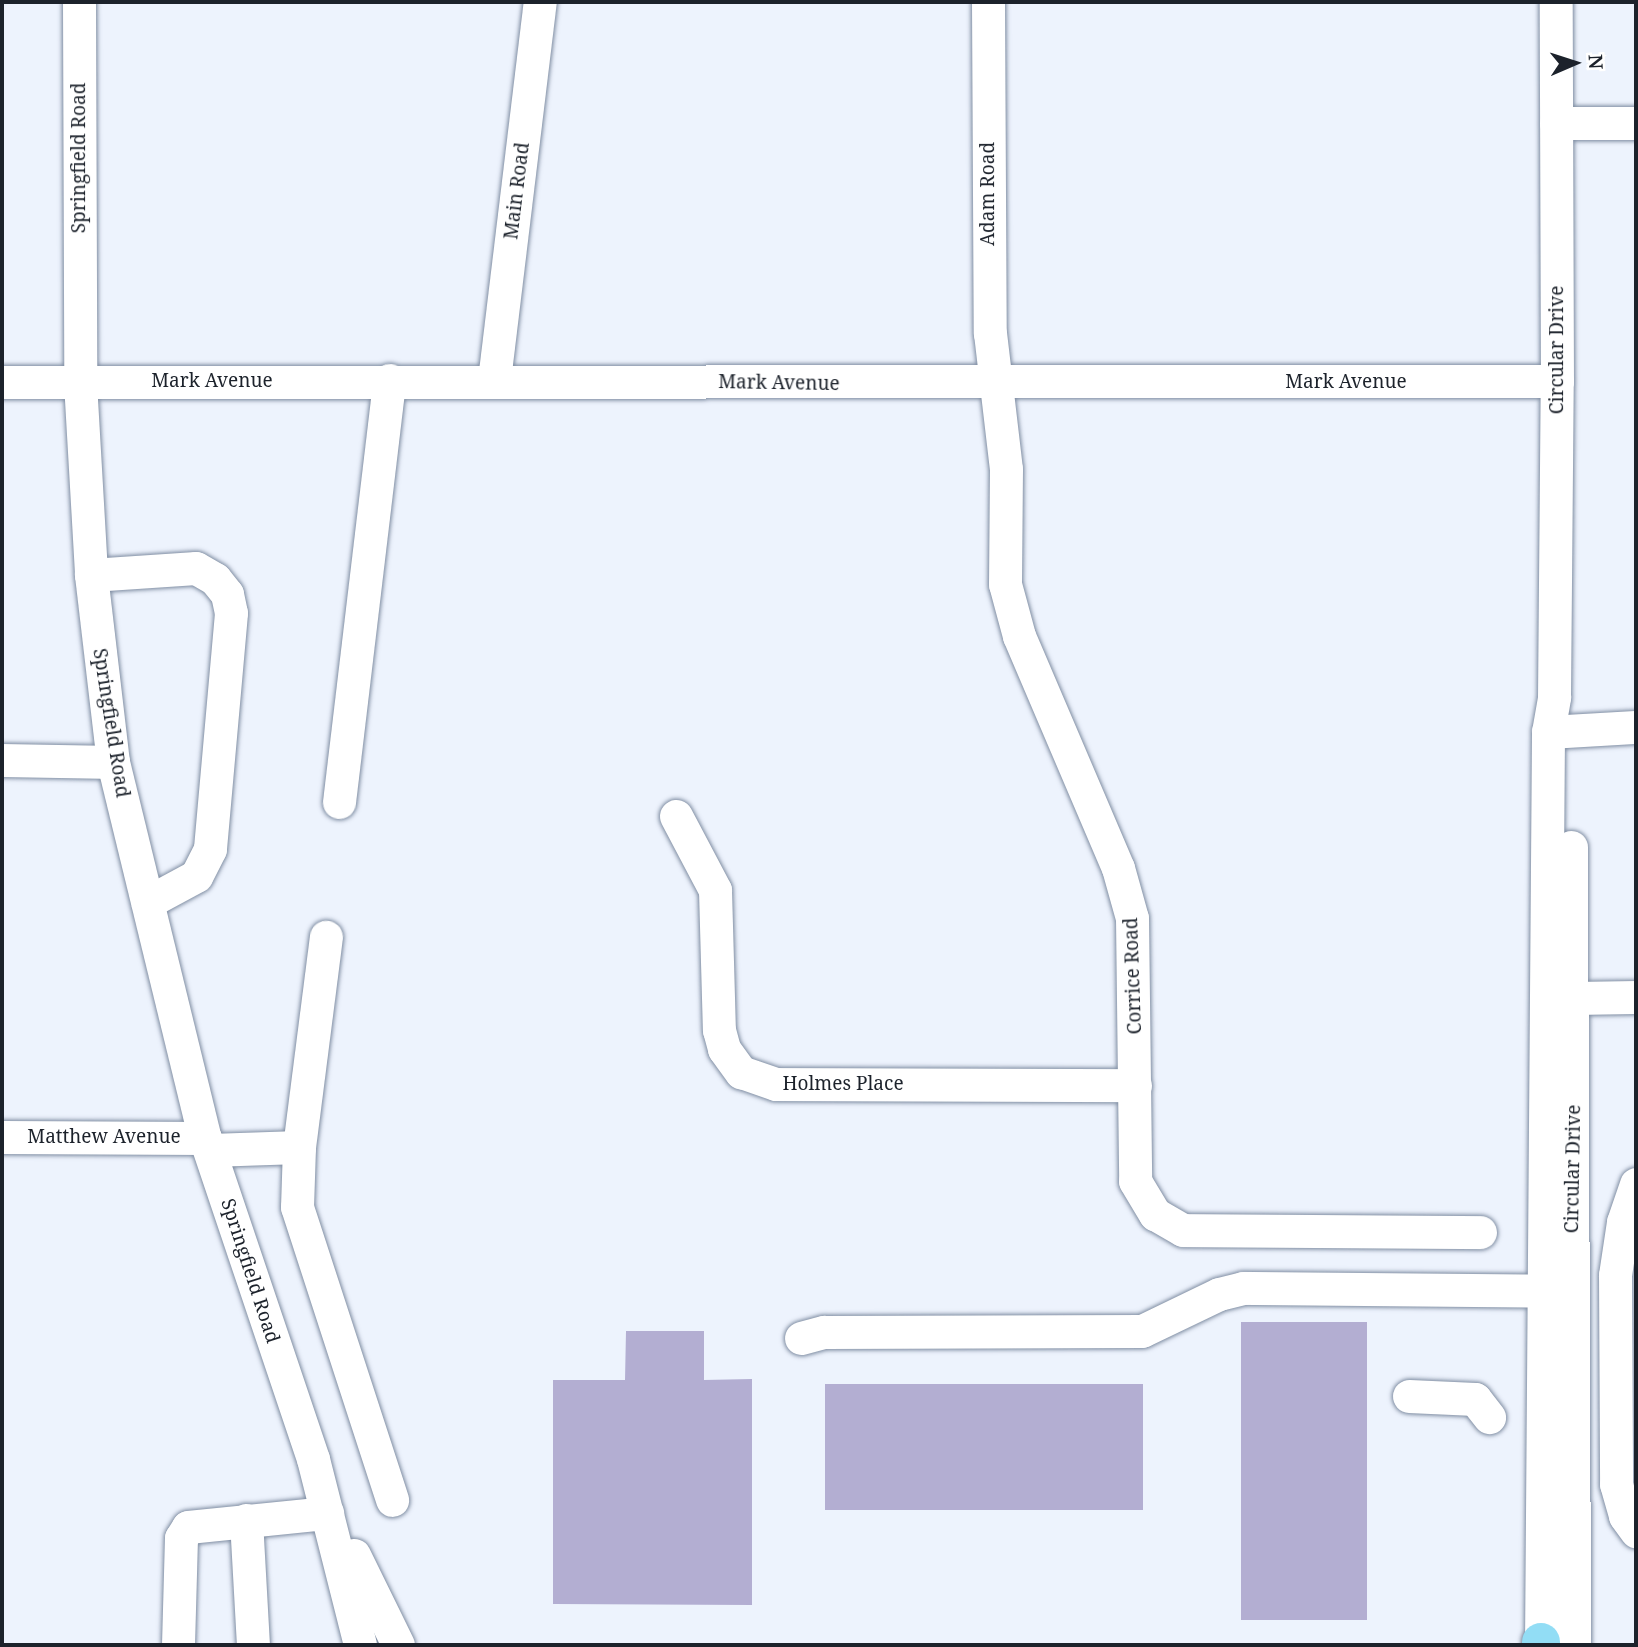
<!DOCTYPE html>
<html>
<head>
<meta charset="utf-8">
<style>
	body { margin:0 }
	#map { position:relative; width:1638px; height:1647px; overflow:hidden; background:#edf3fd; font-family:"Noto Serif",serif }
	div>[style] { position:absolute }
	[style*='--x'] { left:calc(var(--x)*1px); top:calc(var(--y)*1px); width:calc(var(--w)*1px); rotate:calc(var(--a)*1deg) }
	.building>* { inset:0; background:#b3aed2; transform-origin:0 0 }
	.roads { filter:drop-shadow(0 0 2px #808ea3) drop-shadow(0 0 2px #808ea3) }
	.minor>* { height:33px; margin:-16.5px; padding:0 16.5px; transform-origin:16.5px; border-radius:16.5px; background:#fff }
	.major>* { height:38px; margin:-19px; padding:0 19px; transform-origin:19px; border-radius:19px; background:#92ddf5 }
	span { translate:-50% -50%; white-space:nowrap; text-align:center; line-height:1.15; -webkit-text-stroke:7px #fff; paint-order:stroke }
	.street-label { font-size:19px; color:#1c222b }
	.frame { position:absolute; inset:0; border:4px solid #1c222b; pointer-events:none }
	.north { position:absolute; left:1540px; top:28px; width:70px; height:70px; -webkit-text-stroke:5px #fff; paint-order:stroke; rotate:87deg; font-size:19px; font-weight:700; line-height:28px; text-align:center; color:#1c222b }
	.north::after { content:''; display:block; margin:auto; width:24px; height:32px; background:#1c222b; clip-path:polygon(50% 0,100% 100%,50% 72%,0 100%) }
</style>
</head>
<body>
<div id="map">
	<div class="building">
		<div style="left:1241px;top:1322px;width:126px;height:298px"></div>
		<div style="clip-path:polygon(626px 1331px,704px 1331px,704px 1380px,752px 1379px,752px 1605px,553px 1604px,553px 1380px,625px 1380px)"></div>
		<div style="left:825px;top:1384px;width:318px;height:126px"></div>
	</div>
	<div class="roads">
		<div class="minor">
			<div style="--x:79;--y:2;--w:380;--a:89.8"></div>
			<div style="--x:80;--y:382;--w:193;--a:86.7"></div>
			<div style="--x:91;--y:575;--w:188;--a:83.3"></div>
			<div style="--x:113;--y:762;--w:387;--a:76.3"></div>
			<div style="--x:205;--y:1138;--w:339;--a:71.4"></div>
			<div style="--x:313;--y:1459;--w:192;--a:75.8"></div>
			<div style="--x:988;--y:2;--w:331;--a:89.7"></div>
			<div style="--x:990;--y:333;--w:137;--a:83.3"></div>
			<div style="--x:1006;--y:469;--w:115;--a:90.5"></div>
			<div style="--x:1005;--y:584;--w:54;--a:74.9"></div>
			<div style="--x:1019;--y:636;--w:252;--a:66.9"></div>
			<div style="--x:1118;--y:868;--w:52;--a:74.4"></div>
			<div style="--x:1132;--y:918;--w:263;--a:89.3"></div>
			<div style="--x:1135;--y:1181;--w:39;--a:59"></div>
			<div style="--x:1155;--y:1214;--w:32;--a:30"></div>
			<div style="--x:1183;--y:1230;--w:297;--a:0.4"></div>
			<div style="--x:1556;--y:123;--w:80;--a:0"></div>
			<div style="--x:494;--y:380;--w:381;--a:-83.1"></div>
			<div style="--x:2;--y:382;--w:1555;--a:-0.04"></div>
			<div style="--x:91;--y:575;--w:105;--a:-3.8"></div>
			<div style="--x:196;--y:568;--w:22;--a:30"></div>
			<div style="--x:215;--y:579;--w:19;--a:51"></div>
			<div style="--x:227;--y:594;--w:19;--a:78"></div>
			<div style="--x:231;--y:613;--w:237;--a:95.1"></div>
			<div style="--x:210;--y:849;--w:30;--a:117"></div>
			<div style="--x:196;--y:876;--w:55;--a:151.6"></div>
			<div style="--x:1548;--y:732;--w:88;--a:-3.3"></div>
			<div style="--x:2;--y:760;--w:111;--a:1"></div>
			<div style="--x:339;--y:802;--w:425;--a:-83.2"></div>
			<div style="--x:676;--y:816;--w:84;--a:62.2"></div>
			<div style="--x:715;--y:890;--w:140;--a:88.4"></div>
			<div style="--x:719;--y:1030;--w:20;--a:75"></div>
			<div style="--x:724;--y:1049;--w:29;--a:54"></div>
			<div style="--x:741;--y:1072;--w:37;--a:19"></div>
			<div style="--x:776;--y:1084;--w:359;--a:0.2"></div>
			<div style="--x:1571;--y:847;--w:798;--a:89.78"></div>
			<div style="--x:1574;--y:998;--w:62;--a:-0.9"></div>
			<div style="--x:2;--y:1137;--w:203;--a:0.3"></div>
			<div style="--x:299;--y:1147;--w:60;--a:91.9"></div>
			<div style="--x:297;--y:1207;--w:308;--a:72"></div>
			<div style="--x:210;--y:1150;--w:89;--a:-1.9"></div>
			<div style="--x:299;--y:1147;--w:212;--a:-82.7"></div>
			<div style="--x:1636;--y:1184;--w:40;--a:108.9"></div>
			<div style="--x:1623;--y:1222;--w:54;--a:98.6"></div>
			<div style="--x:1615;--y:1275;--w:209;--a:89.7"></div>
			<div style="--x:1616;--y:1484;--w:33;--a:74"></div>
			<div style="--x:1625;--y:1516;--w:19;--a:54"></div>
			<div style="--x:801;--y:1338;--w:24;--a:-15"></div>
			<div style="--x:824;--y:1332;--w:318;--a:-0.2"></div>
			<div style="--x:1142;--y:1331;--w:85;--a:-25.7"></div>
			<div style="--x:1219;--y:1294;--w:25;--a:-14"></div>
			<div style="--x:1243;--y:1288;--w:323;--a:0.5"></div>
			<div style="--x:1409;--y:1396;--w:66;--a:2.6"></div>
			<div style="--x:1475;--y:1399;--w:23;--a:52"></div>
			<div style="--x:246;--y:1520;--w:125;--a:86.8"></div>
			<div style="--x:354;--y:1555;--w:100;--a:63.9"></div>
			<div style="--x:178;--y:1645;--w:107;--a:-88.4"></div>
			<div style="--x:181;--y:1538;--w:13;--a:-58"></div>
			<div style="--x:188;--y:1527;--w:140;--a:-5.8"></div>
			<div style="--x:1541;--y:1645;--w:913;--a:-89.56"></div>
			<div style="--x:1548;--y:732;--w:36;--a:-80"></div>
			<div style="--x:1554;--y:697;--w:316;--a:-89.5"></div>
			<div style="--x:1557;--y:381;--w:379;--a:-90.2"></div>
		</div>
		<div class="major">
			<div style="--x:1541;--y:1645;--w:3;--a:-90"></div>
		</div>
	</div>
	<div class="street-label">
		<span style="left:79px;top:158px;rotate:-90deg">Springfield Road</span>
		<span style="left:517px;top:191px;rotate:-83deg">Main Road</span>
		<span style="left:988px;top:194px;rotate:-90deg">Adam Road</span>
		<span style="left:1557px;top:350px;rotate:-90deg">Circular Drive</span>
		<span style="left:212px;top:381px">Mark Avenue</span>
		<span style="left:1346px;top:382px">Mark Avenue</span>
		<span style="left:779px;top:383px;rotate:1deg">Mark Avenue</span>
		<span style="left:111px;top:723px;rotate:81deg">Springfield Road</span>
		<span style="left:1133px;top:976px;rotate:-92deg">Corrice Road</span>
		<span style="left:843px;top:1084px">Holmes Place</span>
		<span style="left:104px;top:1137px">Matthew Avenue</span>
		<span style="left:1573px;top:1169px;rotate:-89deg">Circular Drive</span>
		<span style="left:250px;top:1271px;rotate:72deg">Springfield Road</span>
	</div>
	<div class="frame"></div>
	<div class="north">N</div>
</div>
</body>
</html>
